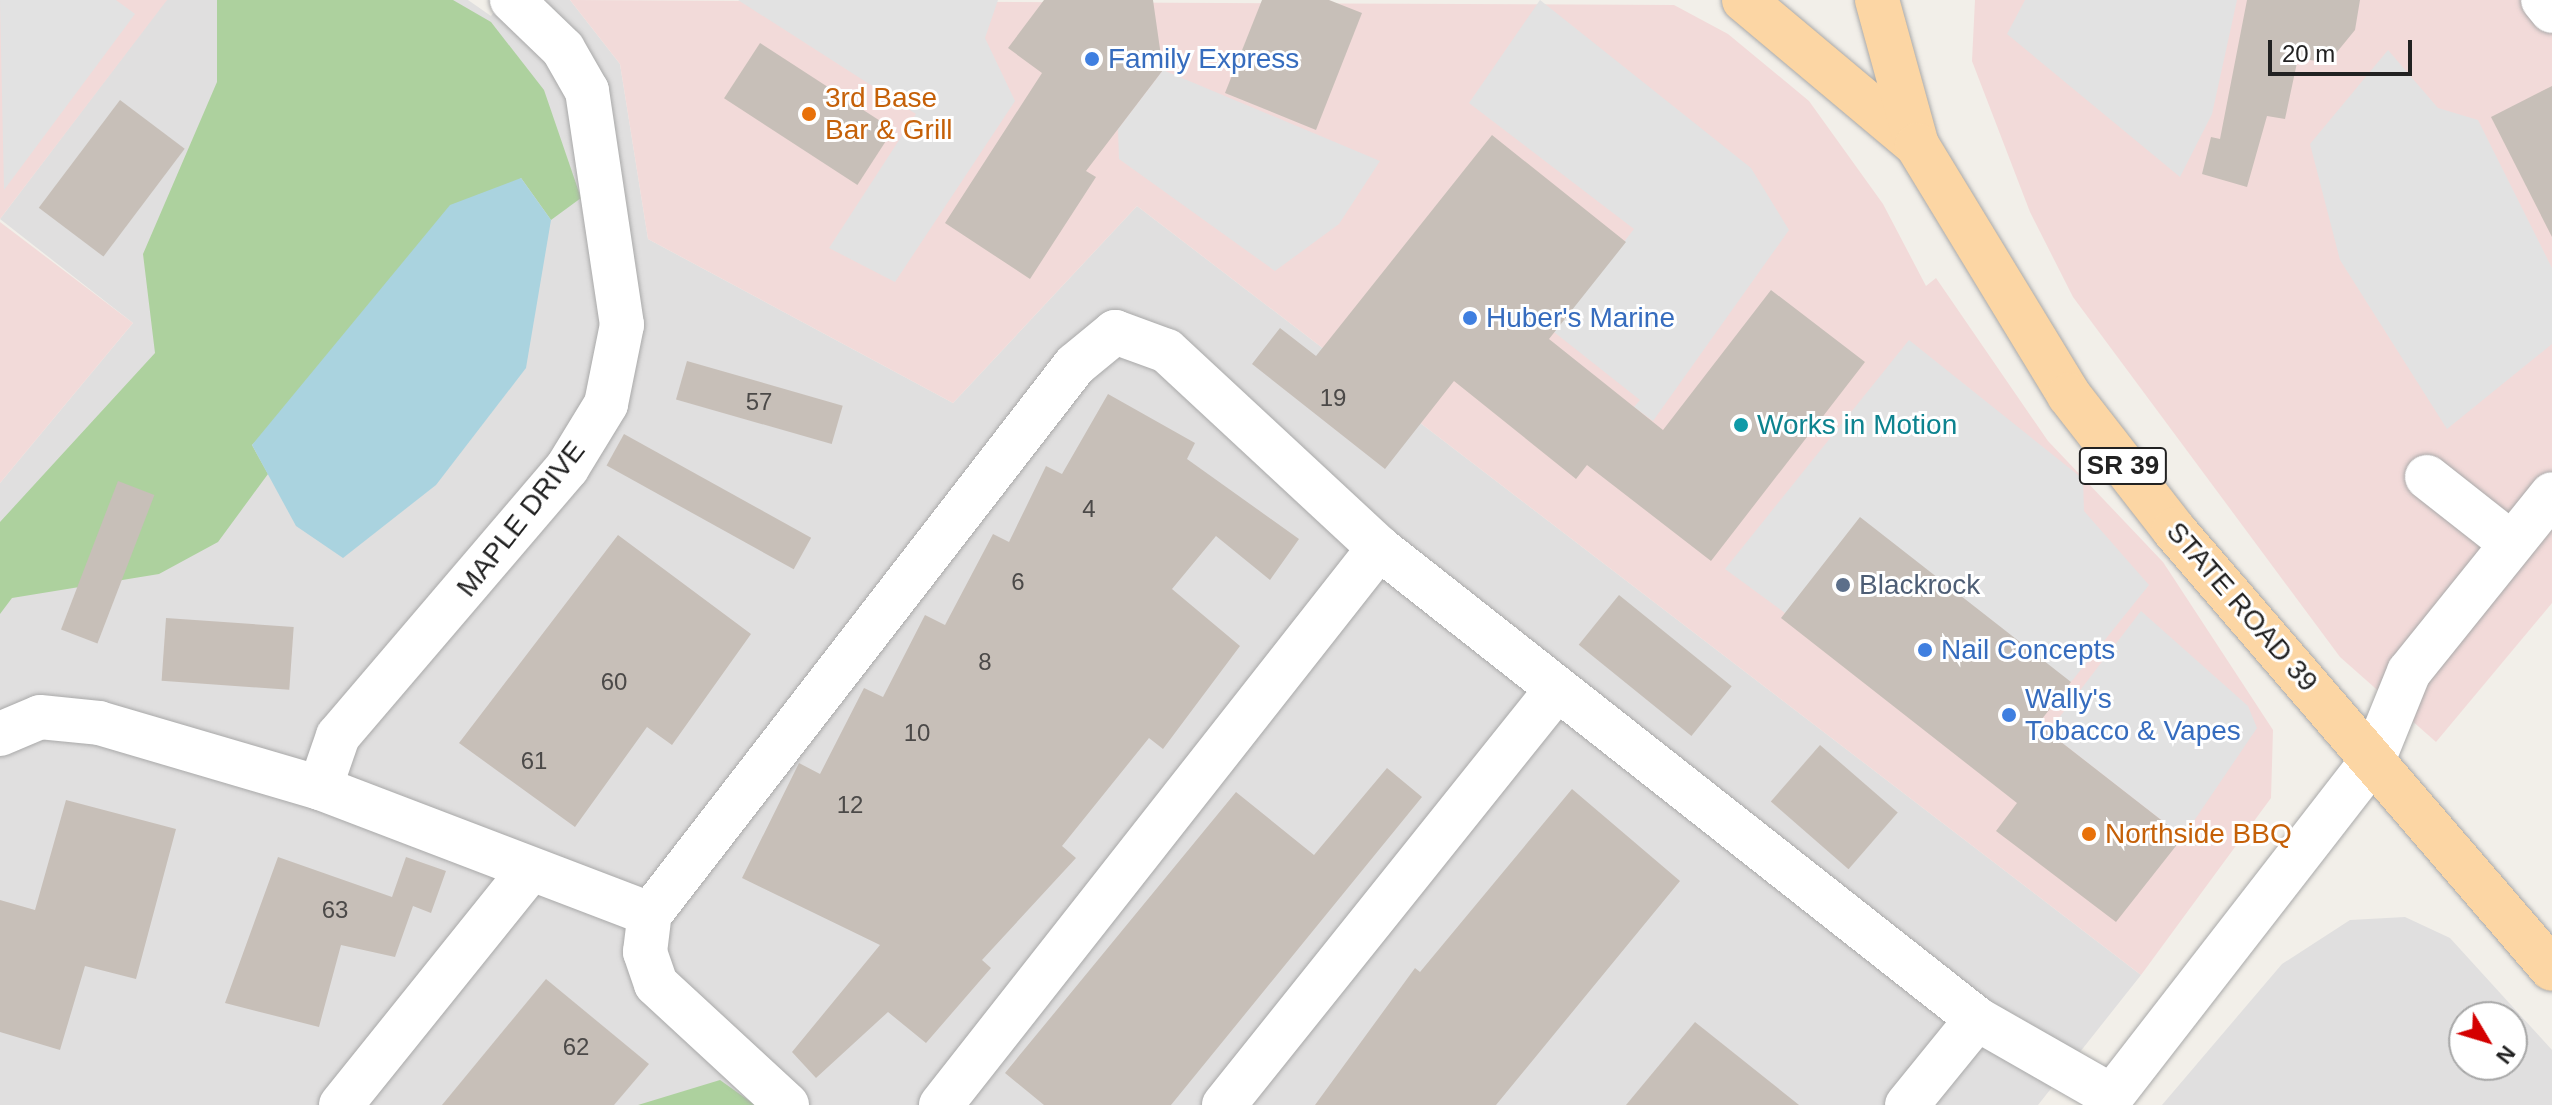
<!DOCTYPE html>
<html>
<head>
<meta charset="utf-8">
<style>
	body { margin:0 }
	#map { position:relative; width:2552px; height:1105px; overflow:hidden; background:#f2efe9; font-family:Helvetica,sans-serif }
	div>[style] { position:absolute }
	[style*='--x'] { left:calc(var(--x)*1px); top:calc(var(--y)*1px); width:calc(var(--w)*1px); rotate:calc(var(--a)*1deg) }
	.residential>* { inset:0; background:#e0dfdf }
	.commercial>* { inset:0; background:#f2dad9 }
	.forest>* { inset:0; background:#add19e }
	.parking>* { inset:0; background:#e2e2e2 }
	.water>* { inset:0; background:#aad3df }
	.building>* { inset:0; background:#c7bfb8; transform-origin:0 0 }
	.roads { filter:drop-shadow(0 0 2px #a9a9a9) drop-shadow(0 0 2px #a9a9a9) }
	.minor>* { height:44px; margin:-22px; padding:0 22px; transform-origin:22px; border-radius:22px; background:#fff }
	.major>* { height:44px; margin:-22px; padding:0 22px; transform-origin:22px; border-radius:22px; background:#fcd6a4 }
	.dots>* { width:22px; height:22px; translate:-50% -50%; box-sizing:border-box; border:4px solid #fff; border-radius:50% }
	span { translate:-50% -50%; white-space:nowrap; text-align:center; line-height:1.15; -webkit-text-stroke:6px #fff; paint-order:stroke }
	.number-label { font-size:24px; color:#4b4948 }
	.number-label span { -webkit-text-stroke-width:0 }
	.shield-label span { padding:2px 6px; background:#fff; border:2px solid; border-radius:6px; -webkit-text-stroke-width:0 }
	.shield-label { font-size:26px; color:#222; font-weight:700 }
	.shop-label { font-size:28px; color:#366cbe }
	.left { translate:0 -50%; text-align:left }
	.food-label { font-size:28px; color:#c56008 }
	.culture-label { font-size:28px; color:#0d838f }
	.street-label { font-size:28px; color:#222 }
	.service-label { font-size:28px; color:#4e5e75 }
	.north { position:absolute; left:2448px; top:1001px; width:80px; height:80px; box-sizing:border-box; background:#fff; border:2px solid #a7a7a7; border-radius:50%; rotate:128deg; font-size:22px; font-weight:700; line-height:32px; text-align:center; color:#222 }
	.north::after { content:''; display:block; margin:auto; width:28px; height:36px; background:#d40000; clip-path:polygon(50% 0,100% 100%,50% 72%,0 100%) }
	.scale { position:absolute; left:2268px; top:40px; width:144px; height:36px; box-sizing:border-box; border:4px solid #222; border-top:0; padding-left:10px; font-size:24px; line-height:28px; white-space:nowrap; color:#222; -webkit-text-stroke:6px #fff; paint-order:stroke }
</style>
</head>
<body>
<div id="map">
	<div class="residential">
		<div style="clip-path:polygon(166px 0,468px 0,491px 16px,503px 0,570px 0,620px 64px,648px 239px,953px 403px,1137px 206px,2141px 975px,2038px 1105px,0 1105px,0 483px,133px 323px,0 219px)"></div>
		<div style="clip-path:polygon(evenodd,2405px 917px,2450px 938px,2552px 1050px,2552px 1105px,2162px 1105px,2282px 964px,2350px 920px,2405px 917px,2464px 1017px,2512px 1017px,2512px 1065px,2464px 1065px,2464px 1017px)"></div>
	</div>
	<div class="commercial">
		<div style="clip-path:polygon(0 0,167px 0,0 219px)"></div>
		<div style="clip-path:polygon(570px 0,1674px 5px,1728px 34px,1809px 101px,1883px 204px,1926px 286px,1936px 278px,2048px 441px,2163px 562px,2273px 730px,2271px 798px,2141px 975px,1137px 206px,953px 403px,648px 239px,620px 64px)"></div>
		<div style="clip-path:polygon(1975px 0,2552px 0,2552px 603px,2436px 742px,2340px 657px,2073px 297px,2030px 212px,1972px 61px)"></div>
		<div style="clip-path:polygon(0 222px,133px 323px,0 483px)"></div>
	</div>
	<div class="forest">
		<div style="clip-path:polygon(217px 0,453px 0,491px 22px,544px 90px,581px 198px,551px 220px,521px 178px,252px 445px,268px 474px,218px 542px,159px 574px,12px 598px,0 614px,0 522px,155px 353px,143px 254px,217px 82px)"></div>
		<div style="clip-path:polygon(720px 1080px,755px 1105px,638px 1105px)"></div>
	</div>
	<div class="parking">
		<div style="clip-path:polygon(0 0,116px 0,135px 14px,4px 190px)"></div>
		<div style="clip-path:polygon(738px 0,998px 0,985px 38px,1015px 101px,895px 282px,829px 248px,916px 114px)"></div>
		<div style="clip-path:polygon(1540px 0,1751px 168px,1789px 230px,1653px 421px,1634px 407px,1640px 400px,1554px 332px,1634px 229px,1469px 103px)"></div>
		<div style="clip-path:polygon(2025px 0,2237px 0,2212px 114px,2180px 177px,2007px 34px)"></div>
		<div style="clip-path:polygon(2388px 50px,2438px 108px,2478px 120px,2552px 268px,2552px 344px,2447px 429px,2340px 260px,2310px 144px)"></div>
		<div style="clip-path:polygon(1163px 70px,1380px 161px,1339px 224px,1275px 271px,1119px 159px,1118px 129px)"></div>
		<div style="clip-path:polygon(1909px 340px,2083px 479px,2084px 511px,2149px 585px,2071px 682px,1785px 613px,1725px 569px)"></div>
		<div style="clip-path:polygon(2141px 611px,2248px 706px,2257px 728px,2183px 837px,2048px 732px)"></div>
	</div>
	<div class="water">
		<div style="clip-path:polygon(521px 178px,551px 220px,526px 368px,436px 485px,343px 558px,296px 526px,252px 445px,450px 205px)"></div>
	</div>
	<div class="building">
		<div style="clip-path:polygon(1044px 0,1153px 0,1163px 70px,1086px 171px,1096px 177px,1030px 279px,945px 223px,1042px 73px,1008px 48px)"></div>
		<div style="clip-path:polygon(1262px 0,1329px 0,1362px 13px,1316px 130px,1225px 93px)"></div>
		<div style="clip-path:polygon(2247px 0,2360px 0,2355px 30px,2328px 63px,2298px 58px,2285px 119px,2267px 116px,2247px 187px,2202px 174px,2211px 137px,2220px 139px)"></div>
		<div style="left:760px;top:43px;width:159px;height:66px;rotate:33deg"></div>
		<div style="clip-path:polygon(2552px 86px,2552px 237px,2491px 117px)"></div>
		<div style="left:120px;top:100px;width:81px;height:135px;rotate:37deg"></div>
		<div style="clip-path:polygon(1492px 135px,1626px 242px,1549px 339px,1663px 430px,1771px 290px,1865px 362px,1711px 561px,1587px 465px,1576px 479px,1454px 381px,1385px 469px,1252px 364px,1280px 328px,1316px 356px)"></div>
		<div style="left:687px;top:361px;width:162px;height:40px;rotate:16deg"></div>
		<div style="clip-path:polygon(1108px 394px,1195px 443px,1187px 459px,1299px 539px,1270px 580px,1216px 536px,1172px 589px,1240px 646px,1163px 749px,1149px 738px,1062px 846px,1076px 858px,982px 960px,991px 968px,926px 1043px,888px 1012px,816px 1078px,792px 1052px,880px 945px,742px 878px,799px 763px,820px 774px,864px 688px,883px 697px,925px 615px,945px 625px,993px 534px,1009px 542px,1046px 466px,1062px 474px)"></div>
		<div style="left:624px;top:434px;width:214px;height:36px;rotate:29deg"></div>
		<div style="left:118px;top:481px;width:39px;height:159px;rotate:21deg"></div>
		<div style="clip-path:polygon(1860px 517px,2071px 682px,2038px 724px,2183px 837px,2116px 922px,1996px 831px,2017px 803px,1781px 618px)"></div>
		<div style="clip-path:polygon(618px 535px,751px 634px,672px 745px,647px 727px,575px 827px,459px 743px)"></div>
		<div style="left:1619px;top:595px;width:145px;height:64px;rotate:39deg"></div>
		<div style="left:166px;top:618px;width:128px;height:63px;rotate:4deg"></div>
		<div style="left:1820px;top:745px;width:103px;height:75px;rotate:41deg"></div>
		<div style="clip-path:polygon(1387px 768px,1422px 797px,1171px 1105px,1044px 1105px,1005px 1073px,1236px 792px,1314px 855px)"></div>
		<div style="clip-path:polygon(1572px 789px,1680px 881px,1496px 1105px,1315px 1105px,1415px 968px,1420px 972px)"></div>
		<div style="clip-path:polygon(66px 800px,176px 829px,136px 979px,85px 966px,60px 1050px,0 1032px,0 900px,35px 910px)"></div>
		<div style="clip-path:polygon(278px 857px,392px 897px,406px 857px,446px 871px,431px 913px,413px 906px,395px 957px,341px 945px,319px 1027px,225px 1003px)"></div>
		<div style="clip-path:polygon(546px 979px,649px 1064px,614px 1105px,442px 1105px)"></div>
		<div style="clip-path:polygon(1695px 1022px,1799px 1105px,1626px 1105px)"></div>
	</div>
	<div class="roads">
		<div class="minor">
			<div style="--x:2543;--y:0;--w:14;--a:51"></div>
			<div style="--x:2427;--y:477;--w:107;--a:38.2"></div>
			<div style="--x:0;--y:734;--w:43;--a:-23"></div>
			<div style="--x:40;--y:717;--w:59;--a:5.8"></div>
			<div style="--x:99;--y:723;--w:230;--a:16.4"></div>
			<div style="--x:320;--y:788;--w:353;--a:20.9"></div>
			<div style="--x:320;--y:788;--w:55;--a:-70.9"></div>
			<div style="--x:338;--y:736;--w:353;--a:-49.5"></div>
			<div style="--x:567;--y:468;--w:75;--a:-58.6"></div>
			<div style="--x:606;--y:404;--w:81;--a:-78.6"></div>
			<div style="--x:622;--y:325;--w:237;--a:-98.5"></div>
			<div style="--x:587;--y:91;--w:48;--a:-119.7"></div>
			<div style="--x:563;--y:49;--w:71;--a:-136.1"></div>
			<div style="--x:341;--y:1105;--w:302;--a:-51.2"></div>
			<div style="--x:787;--y:1105;--w:178;--a:-137.3"></div>
			<div style="--x:656;--y:984;--w:34;--a:-109"></div>
			<div style="--x:645;--y:952;--w:38;--a:-83"></div>
			<div style="--x:650;--y:914;--w:694;--a:-52.26"></div>
			<div style="--x:1075;--y:365;--w:52;--a:-39.5"></div>
			<div style="--x:1115;--y:332;--w:55;--a:20.1"></div>
			<div style="--x:1167;--y:351;--w:289;--a:42.9"></div>
			<div style="--x:1379;--y:548;--w:761;--a:38.22"></div>
			<div style="--x:1977;--y:1019;--w:155;--a:29.7"></div>
			<div style="--x:941;--y:1105;--w:709;--a:-51.82"></div>
			<div style="--x:1224;--y:1105;--w:533;--a:-51.32"></div>
			<div style="--x:1907;--y:1105;--w:111;--a:-50.9"></div>
			<div style="--x:2105;--y:1105;--w:439;--a:-52.2"></div>
			<div style="--x:2374;--y:758;--w:93;--a:-67.9"></div>
			<div style="--x:2409;--y:672;--w:228;--a:-51.2"></div>
		</div>
		<div class="major">
			<div style="--x:1744;--y:0;--w:226;--a:40"></div>
			<div style="--x:1877;--y:0;--w:150;--a:74.6"></div>
			<div style="--x:1917;--y:145;--w:293;--a:58.7"></div>
			<div style="--x:2069;--y:395;--w:171;--a:52.1"></div>
			<div style="--x:2174;--y:530;--w:579;--a:49.27"></div>
		</div>
	</div>
	<div class="dots">
		<div style="left:1092px;top:59px;background:#3f7fe0"></div>
		<div style="left:809px;top:114px;background:#e8710a"></div>
		<div style="left:1470px;top:318px;background:#3f7fe0"></div>
		<div style="left:1741px;top:425px;background:#0f9aa8"></div>
		<div style="left:1843px;top:585px;background:#5c6f8a"></div>
		<div style="left:1925px;top:650px;background:#3f7fe0"></div>
		<div style="left:2009px;top:715px;background:#3f7fe0"></div>
		<div style="left:2089px;top:834px;background:#e8710a"></div>
	</div>
	<div class="number-label">
		<span style="left:1333px;top:398px">19</span>
		<span style="left:759px;top:402px">57</span>
		<span style="left:1089px;top:509px">4</span>
		<span style="left:1018px;top:582px">6</span>
		<span style="left:985px;top:662px">8</span>
		<span style="left:614px;top:682px">60</span>
		<span style="left:917px;top:733px">10</span>
		<span style="left:534px;top:761px">61</span>
		<span style="left:850px;top:805px">12</span>
		<span style="left:335px;top:910px">63</span>
		<span style="left:576px;top:1047px">62</span>
	</div>
	<div class="shield-label">
		<span style="left:2123px;top:466px">SR 39</span>
	</div>
	<div class="shop-label">
		<span class="left" style="left:1108px;top:59px">Family Express</span>
		<span class="left" style="left:1486px;top:318px">Huber's Marine</span>
		<span class="left" style="left:1941px;top:650px">Nail Concepts</span>
		<span class="left" style="left:2025px;top:715px">Wally's<br>Tobacco &amp; Vapes</span>
	</div>
	<div class="food-label">
		<span class="left" style="left:825px;top:114px">3rd Base<br>Bar &amp; Grill</span>
		<span class="left" style="left:2105px;top:834px">Northside BBQ</span>
	</div>
	<div class="culture-label">
		<span class="left" style="left:1757px;top:425px">Works in Motion</span>
	</div>
	<div class="street-label">
		<span style="left:521px;top:519px;rotate:-52deg">MAPLE DRIVE</span>
		<span style="left:2242px;top:607px;rotate:49deg">STATE ROAD 39</span>
	</div>
	<div class="service-label">
		<span class="left" style="left:1859px;top:585px">Blackrock</span>
	</div>
	<div class="north">N</div>
	<div class="scale">20 m</div>
</div>
</body>
</html>
